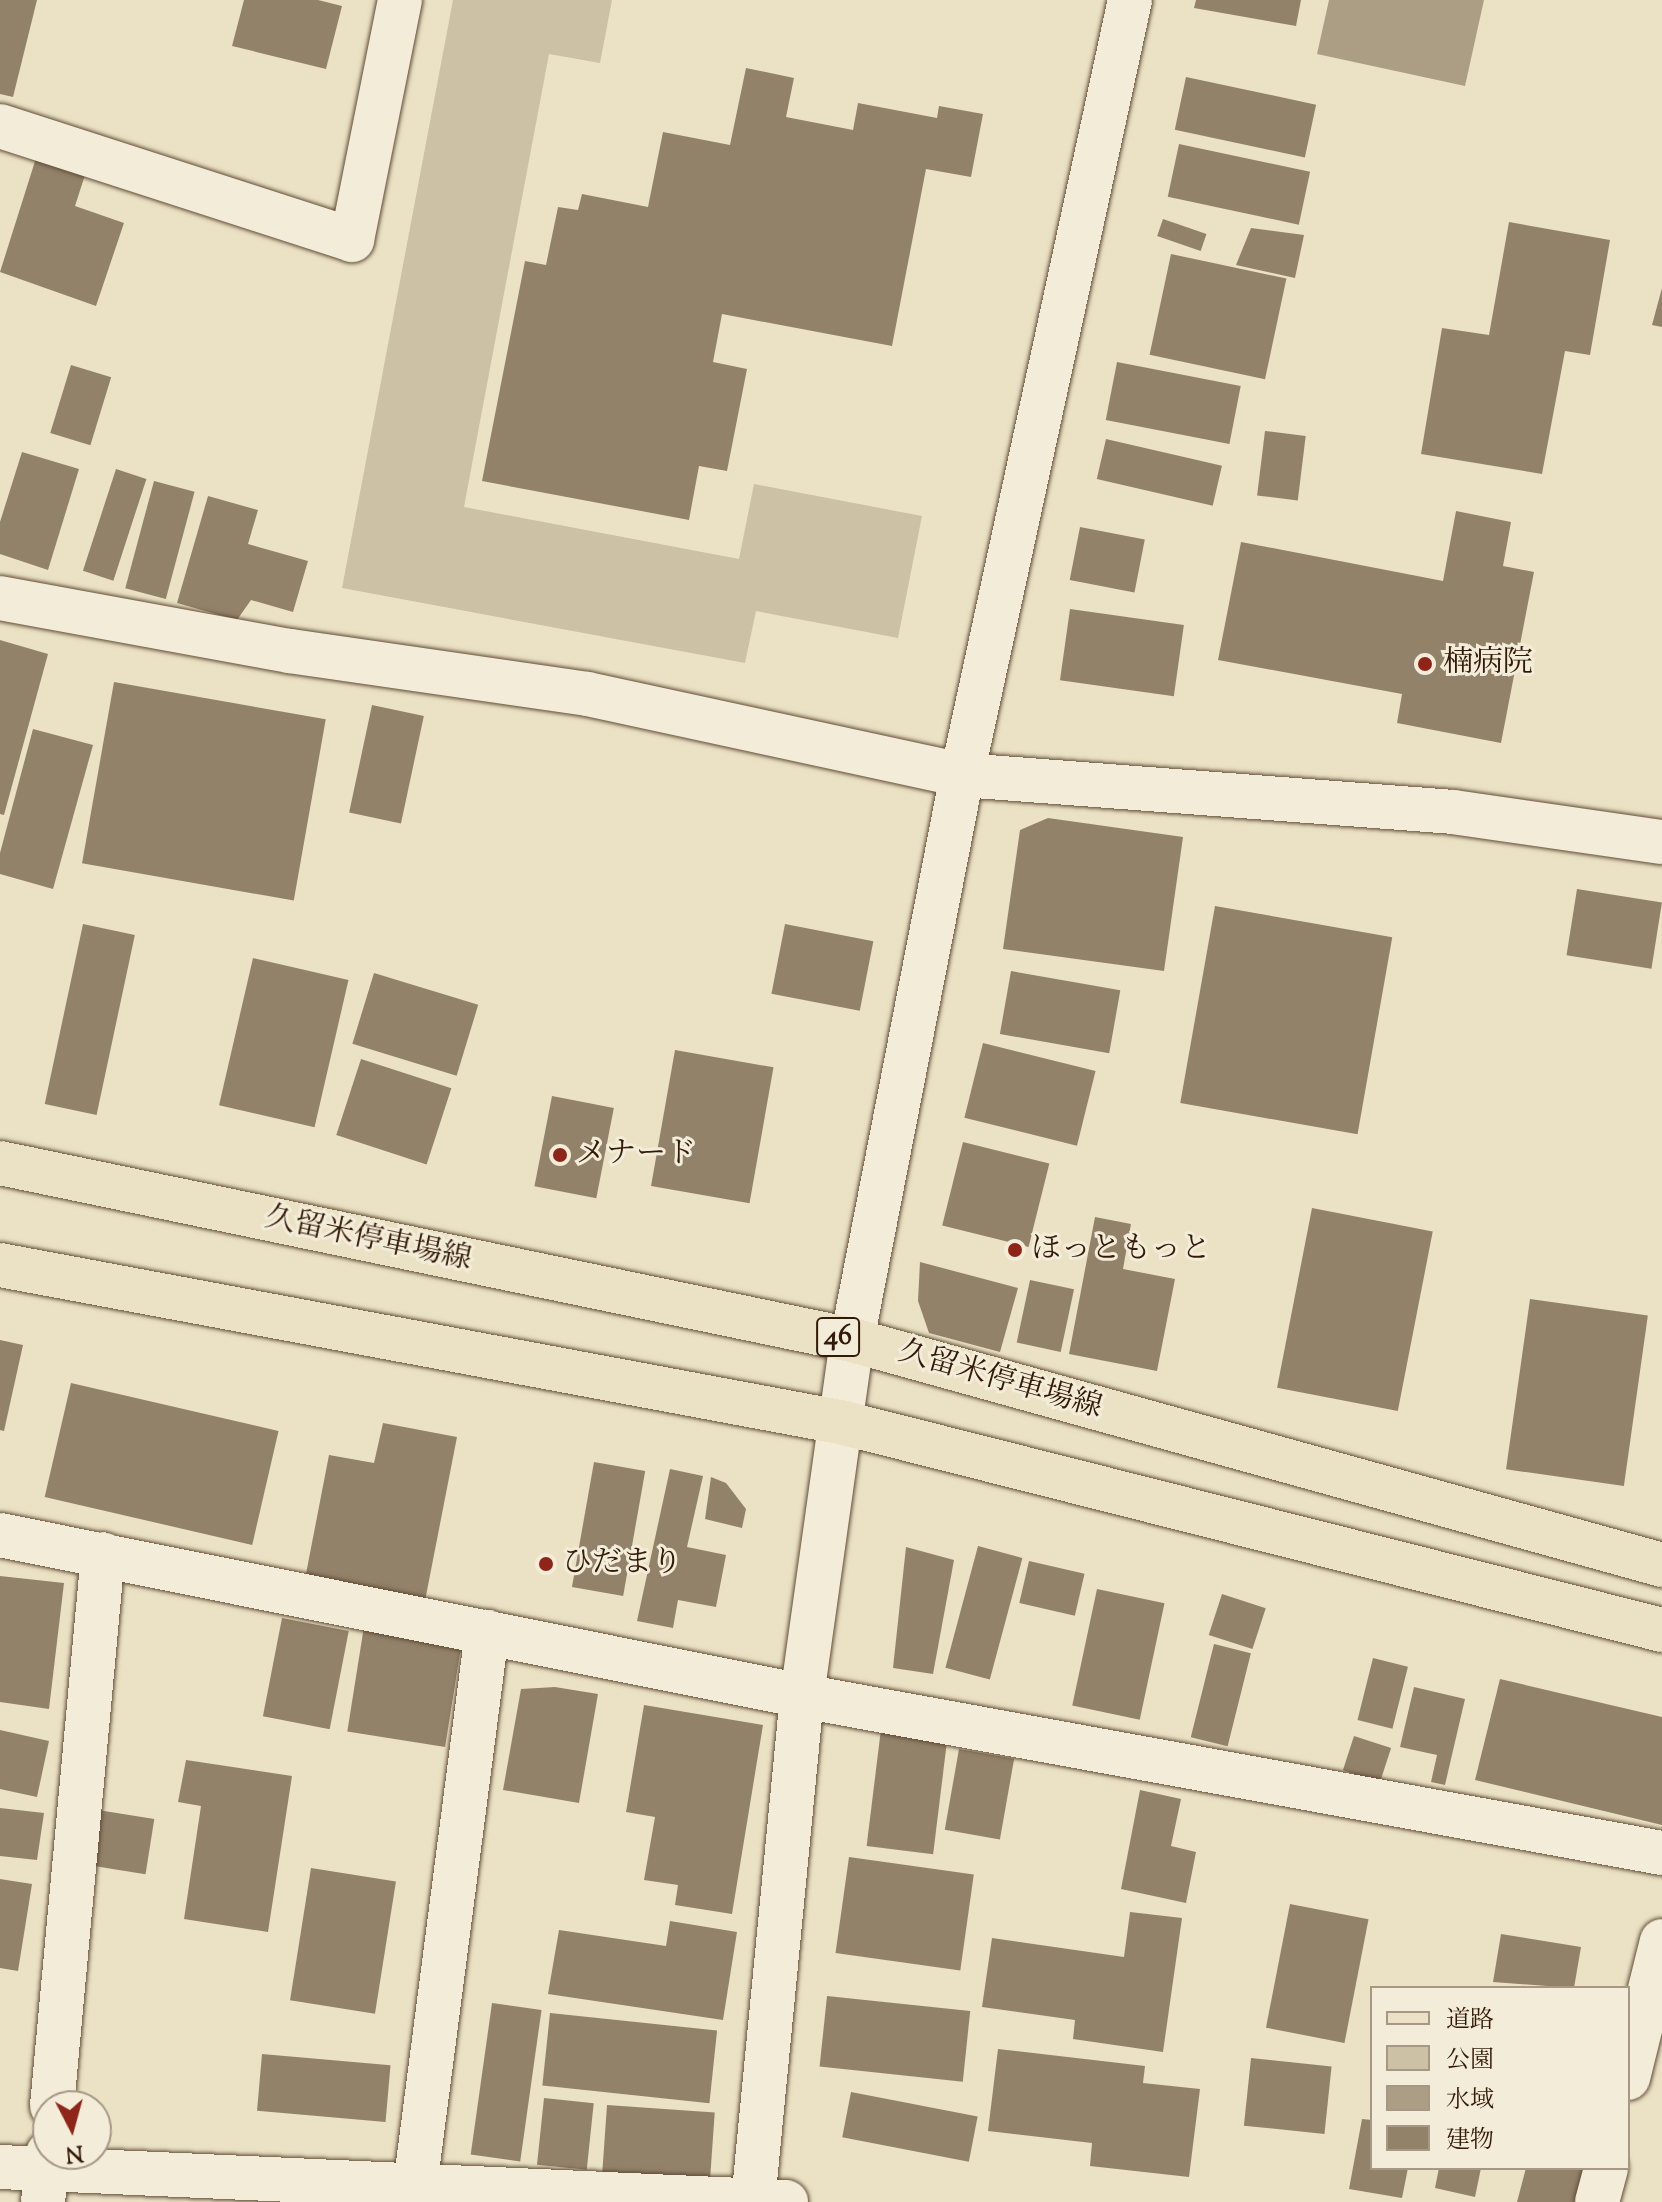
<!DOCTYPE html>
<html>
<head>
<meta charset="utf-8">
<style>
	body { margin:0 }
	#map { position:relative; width:1662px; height:2202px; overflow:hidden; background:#ebe2c5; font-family:"Sorts Mill Goudy","Noto Serif JP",serif }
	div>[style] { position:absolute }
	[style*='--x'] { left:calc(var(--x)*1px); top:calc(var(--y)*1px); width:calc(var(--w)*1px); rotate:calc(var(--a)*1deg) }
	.green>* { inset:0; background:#ccc0a5 }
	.water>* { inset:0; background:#ac9e84 }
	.building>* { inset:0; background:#93826a; transform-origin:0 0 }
	.roads { filter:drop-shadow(0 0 2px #614c36) drop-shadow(0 0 2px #614c36) }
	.minor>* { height:44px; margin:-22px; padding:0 22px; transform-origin:22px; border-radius:22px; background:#f2ecd9 }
	.tertiary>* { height:44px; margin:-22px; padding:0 22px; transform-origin:22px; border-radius:22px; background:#f2ecd9 }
	.primary>* { height:44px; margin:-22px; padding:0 22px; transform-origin:22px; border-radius:22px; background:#ebe2c5 }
	.dots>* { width:22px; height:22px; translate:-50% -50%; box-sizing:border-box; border:4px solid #f2ecd9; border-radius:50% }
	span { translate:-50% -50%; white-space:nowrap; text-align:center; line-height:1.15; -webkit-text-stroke:6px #f2ecd9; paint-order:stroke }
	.shield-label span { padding:2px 6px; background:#f2ecd9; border:2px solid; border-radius:6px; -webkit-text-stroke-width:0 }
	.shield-label { font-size:28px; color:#331a07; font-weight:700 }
	.poi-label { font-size:30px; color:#331a07 }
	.left { translate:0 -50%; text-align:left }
	.street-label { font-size:30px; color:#331a07 }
	.legend { position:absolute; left:1370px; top:1986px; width:260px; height:184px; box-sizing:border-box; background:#f2ecd9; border:2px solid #a69885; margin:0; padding:10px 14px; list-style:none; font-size:24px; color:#331a07 }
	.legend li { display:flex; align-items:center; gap:16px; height:40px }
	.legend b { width:40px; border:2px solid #a69885 }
	.north { position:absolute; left:32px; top:2090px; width:80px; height:80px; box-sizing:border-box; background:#f2ecd9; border:2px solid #a69885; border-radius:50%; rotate:174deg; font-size:22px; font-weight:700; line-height:32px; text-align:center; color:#331a07 }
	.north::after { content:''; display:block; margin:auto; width:28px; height:36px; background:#8f2418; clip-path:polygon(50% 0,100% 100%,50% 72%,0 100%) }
</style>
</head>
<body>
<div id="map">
	<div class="green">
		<div style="clip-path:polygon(453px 0,612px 0,600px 63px,549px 54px,464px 507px,739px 559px,754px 484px,922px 516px,898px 638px,756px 611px,745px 663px,342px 588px)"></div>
	</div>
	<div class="water">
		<div style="clip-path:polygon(1329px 0,1484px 0,1465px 86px,1317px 54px)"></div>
	</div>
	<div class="building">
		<div style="clip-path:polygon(0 0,37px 0,13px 97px,0 94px)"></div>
		<div style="clip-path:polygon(244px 0,318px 0,342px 6px,326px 69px,232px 46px)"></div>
		<div style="clip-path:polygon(1196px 0,1301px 0,1296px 26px,1194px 8px)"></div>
		<div style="clip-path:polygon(746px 68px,794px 78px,786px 117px,853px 130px,858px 103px,937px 118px,939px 106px,983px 114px,971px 177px,926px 169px,892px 346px,722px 314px,713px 362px,747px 369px,727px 471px,699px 466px,689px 520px,482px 481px,525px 261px,546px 265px,558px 207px,578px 210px,582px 194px,648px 207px,663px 132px,730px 145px)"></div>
		<div style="left:1186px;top:77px;width:133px;height:54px;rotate:12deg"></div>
		<div style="left:1179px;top:144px;width:134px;height:54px;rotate:12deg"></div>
		<div style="clip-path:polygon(36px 158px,85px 175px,75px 206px,124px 223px,96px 306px,0 272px)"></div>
		<div style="left:1163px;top:219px;width:46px;height:18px;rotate:19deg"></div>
		<div style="clip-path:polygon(1509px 222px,1610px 240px,1590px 355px,1565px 351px,1542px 474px,1421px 454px,1442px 328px,1489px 335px)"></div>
		<div style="clip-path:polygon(1251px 228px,1304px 235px,1295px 278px,1236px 265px)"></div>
		<div style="left:1171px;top:254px;width:118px;height:103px;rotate:12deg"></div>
		<div style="clip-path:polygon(1662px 288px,1662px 327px,1652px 325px)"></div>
		<div style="left:1117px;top:362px;width:126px;height:59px;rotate:11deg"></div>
		<div style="left:71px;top:365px;width:42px;height:71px;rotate:17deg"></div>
		<div style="left:1265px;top:431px;width:41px;height:65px;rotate:7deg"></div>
		<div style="left:1106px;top:439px;width:119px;height:41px;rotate:13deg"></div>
		<div style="clip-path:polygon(22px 452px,79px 469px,48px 570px,0 554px,0 522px)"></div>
		<div style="left:116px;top:469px;width:32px;height:107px;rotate:18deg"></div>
		<div style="left:154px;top:481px;width:42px;height:111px;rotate:15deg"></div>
		<div style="clip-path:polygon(208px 496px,258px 510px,248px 544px,308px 561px,293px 612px,251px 600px,237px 620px,177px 603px)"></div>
		<div style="clip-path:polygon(1456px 511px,1511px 522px,1503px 566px,1534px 572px,1501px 743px,1397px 723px,1402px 694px,1218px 660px,1241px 542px,1443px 581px)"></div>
		<div style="left:1080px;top:527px;width:66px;height:54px;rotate:11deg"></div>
		<div style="left:1070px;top:609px;width:115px;height:72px;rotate:8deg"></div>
		<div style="clip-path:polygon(0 640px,48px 654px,4px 815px,0 814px)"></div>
		<div style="left:114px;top:682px;width:215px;height:184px;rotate:10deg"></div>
		<div style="left:372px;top:705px;width:53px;height:110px;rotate:12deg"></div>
		<div style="clip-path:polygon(33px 729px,93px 745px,53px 889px,0 874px,0 853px)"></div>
		<div style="clip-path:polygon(1048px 818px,1183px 837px,1164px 971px,1003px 949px,1020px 830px)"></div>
		<div style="left:1577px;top:889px;width:86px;height:67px;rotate:9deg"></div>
		<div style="left:1215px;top:906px;width:180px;height:200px;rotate:10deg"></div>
		<div style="left:83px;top:924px;width:53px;height:184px;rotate:12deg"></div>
		<div style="left:785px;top:924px;width:90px;height:71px;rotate:11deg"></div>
		<div style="left:253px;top:958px;width:98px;height:151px;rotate:13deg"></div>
		<div style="left:1011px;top:971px;width:111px;height:64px;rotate:10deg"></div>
		<div style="left:374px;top:973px;width:109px;height:74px;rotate:17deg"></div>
		<div style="left:983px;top:1043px;width:116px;height:77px;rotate:14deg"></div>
		<div style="left:675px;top:1050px;width:100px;height:138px;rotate:10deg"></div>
		<div style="left:361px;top:1059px;width:95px;height:80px;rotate:18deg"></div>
		<div style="left:552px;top:1096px;width:63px;height:92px;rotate:11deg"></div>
		<div style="left:963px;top:1142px;width:89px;height:86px;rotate:14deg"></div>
		<div style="left:1312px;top:1208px;width:123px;height:183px;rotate:11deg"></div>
		<div style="clip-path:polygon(1095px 1217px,1131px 1224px,1123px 1269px,1175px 1279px,1157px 1371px,1069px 1354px)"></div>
		<div style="clip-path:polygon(920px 1262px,1018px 1288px,1000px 1352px,929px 1333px,918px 1301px)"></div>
		<div style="left:1030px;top:1280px;width:45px;height:64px;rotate:12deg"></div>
		<div style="left:1530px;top:1299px;width:119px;height:172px;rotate:8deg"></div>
		<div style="clip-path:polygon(0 1340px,23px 1345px,4px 1431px,0 1430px)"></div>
		<div style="left:71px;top:1383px;width:213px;height:117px;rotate:13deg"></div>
		<div style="clip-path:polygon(383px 1423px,457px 1437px,424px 1606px,304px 1584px,329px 1455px,374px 1463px)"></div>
		<div style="left:594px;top:1462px;width:52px;height:127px;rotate:10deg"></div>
		<div style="clip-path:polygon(670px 1469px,703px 1476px,687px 1547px,726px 1555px,716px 1607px,678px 1600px,673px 1628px,637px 1621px)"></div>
		<div style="clip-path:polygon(711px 1477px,726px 1483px,746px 1509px,742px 1528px,705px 1519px)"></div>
		<div style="left:978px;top:1546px;width:46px;height:126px;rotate:15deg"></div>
		<div style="clip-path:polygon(906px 1547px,954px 1560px,933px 1674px,893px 1668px)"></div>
		<div style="left:1029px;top:1561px;width:57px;height:43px;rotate:13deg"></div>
		<div style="clip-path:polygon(0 1576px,64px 1583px,49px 1709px,0 1702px)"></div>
		<div style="left:1097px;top:1589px;width:69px;height:119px;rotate:12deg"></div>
		<div style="left:1222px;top:1594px;width:46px;height:43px;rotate:18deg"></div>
		<div style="left:282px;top:1618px;width:68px;height:100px;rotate:11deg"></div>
		<div style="left:365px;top:1620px;width:99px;height:113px;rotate:9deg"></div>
		<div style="left:1214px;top:1644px;width:38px;height:96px;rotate:14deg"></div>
		<div style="left:1373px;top:1658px;width:36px;height:64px;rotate:14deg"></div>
		<div style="clip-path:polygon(1500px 1679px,1662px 1717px,1662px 1825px,1475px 1780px)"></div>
		<div style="clip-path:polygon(555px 1687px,598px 1694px,579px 1803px,503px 1790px,521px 1689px)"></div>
		<div style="clip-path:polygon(1414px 1687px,1465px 1699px,1445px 1785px,1431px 1782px,1437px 1755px,1400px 1747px)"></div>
		<div style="clip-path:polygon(644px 1705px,763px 1725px,732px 1914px,675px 1905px,678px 1885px,644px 1880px,655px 1817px,626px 1812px)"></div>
		<div style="left:881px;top:1729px;width:67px;height:118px;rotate:7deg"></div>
		<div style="clip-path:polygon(0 1730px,49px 1741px,37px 1797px,0 1789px)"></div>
		<div style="left:1354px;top:1736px;width:39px;height:36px;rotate:18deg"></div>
		<div style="left:959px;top:1749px;width:56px;height:82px;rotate:10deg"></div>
		<div style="clip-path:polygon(186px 1760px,292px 1776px,268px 1932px,184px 1919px,201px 1806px,178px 1802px)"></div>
		<div style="clip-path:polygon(1140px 1790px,1181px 1799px,1171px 1846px,1196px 1852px,1186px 1903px,1121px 1889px)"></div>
		<div style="clip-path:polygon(0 1808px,44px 1813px,37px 1860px,0 1856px)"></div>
		<div style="left:98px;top:1810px;width:57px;height:56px;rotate:9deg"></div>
		<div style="left:849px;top:1857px;width:126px;height:97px;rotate:8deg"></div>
		<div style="left:311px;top:1868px;width:86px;height:134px;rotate:9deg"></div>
		<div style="clip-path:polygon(0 1879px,32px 1884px,18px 1971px,0 1968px)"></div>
		<div style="left:1290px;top:1904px;width:80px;height:126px;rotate:11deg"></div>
		<div style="clip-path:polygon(1130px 1912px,1182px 1918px,1163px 2052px,1073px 2039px,1075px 2020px,982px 2007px,992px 1938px,1124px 1957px)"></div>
		<div style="clip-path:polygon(670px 1921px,737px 1932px,723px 2020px,548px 1994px,559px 1930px,666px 1946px)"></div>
		<div style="clip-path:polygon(1501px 1934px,1581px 1947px,1574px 1988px,1493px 1982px)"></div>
		<div style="left:827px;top:1996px;width:144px;height:71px;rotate:6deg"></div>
		<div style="left:492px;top:2003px;width:50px;height:153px;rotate:8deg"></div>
		<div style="left:550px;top:2013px;width:168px;height:73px;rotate:6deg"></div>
		<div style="clip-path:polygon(998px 2049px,1145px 2066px,1143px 2083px,1200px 2089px,1189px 2177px,1090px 2166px,1092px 2143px,988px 2131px)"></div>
		<div style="left:262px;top:2054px;width:129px;height:57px;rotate:5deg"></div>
		<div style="left:1251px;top:2058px;width:81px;height:68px;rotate:6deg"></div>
		<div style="left:851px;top:2092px;width:129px;height:46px;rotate:11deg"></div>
		<div style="left:544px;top:2098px;width:50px;height:67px;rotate:6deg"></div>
		<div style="left:607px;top:2105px;width:108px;height:76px;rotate:4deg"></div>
		<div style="clip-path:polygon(1362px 2119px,1372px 2120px,1372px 2168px,1408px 2168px,1402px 2198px,1349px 2189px)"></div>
		<div style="clip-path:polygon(1439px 2168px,1481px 2168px,1475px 2197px,1435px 2188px)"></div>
		<div style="clip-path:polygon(1526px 2168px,1594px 2168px,1583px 2202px,1517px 2202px)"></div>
	</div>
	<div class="roads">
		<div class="minor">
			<div style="--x:0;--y:126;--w:370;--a:17.9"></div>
			<div style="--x:352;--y:240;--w:245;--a:-78.7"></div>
			<div style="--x:0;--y:598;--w:295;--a:10.4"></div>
			<div style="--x:290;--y:651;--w:300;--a:8.2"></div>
			<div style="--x:587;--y:694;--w:384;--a:12.2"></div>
			<div style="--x:962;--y:775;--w:492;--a:4.3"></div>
			<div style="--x:1453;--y:812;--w:211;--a:8.2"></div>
			<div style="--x:0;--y:1535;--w:818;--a:11.35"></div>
			<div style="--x:802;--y:1696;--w:874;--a:10.35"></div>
			<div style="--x:1628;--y:2078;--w:141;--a:-76.1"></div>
			<div style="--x:52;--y:2106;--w:554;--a:-84.72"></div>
			<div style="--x:43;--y:2202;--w:49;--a:-84.2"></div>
			<div style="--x:413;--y:2202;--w:575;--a:-82.6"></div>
			<div style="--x:1597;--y:2202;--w:35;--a:-75"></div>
		</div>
		<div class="tertiary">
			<div style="--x:0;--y:2167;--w:787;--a:2.55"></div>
			<div style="--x:753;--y:2202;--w:508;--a:-84.47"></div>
			<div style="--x:802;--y:1696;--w:359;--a:-82"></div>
			<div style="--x:852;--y:1340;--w:576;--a:-78.98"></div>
			<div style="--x:962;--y:775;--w:793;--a:-77.77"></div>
		</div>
		<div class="primary">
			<div style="--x:0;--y:1163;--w:870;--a:11.74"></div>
			<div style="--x:852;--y:1340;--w:841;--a:15.52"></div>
			<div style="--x:0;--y:1265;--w:855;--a:10.59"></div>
			<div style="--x:840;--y:1422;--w:848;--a:14.2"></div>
		</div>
	</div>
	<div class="dots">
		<div style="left:1425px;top:664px;background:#8f2418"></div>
		<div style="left:560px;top:1155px;background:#8f2418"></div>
		<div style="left:1015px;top:1250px;background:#8f2418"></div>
		<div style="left:546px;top:1564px;background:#8f2418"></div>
	</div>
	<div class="shield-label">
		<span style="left:838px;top:1337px">46</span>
	</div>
	<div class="poi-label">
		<span class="left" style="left:1443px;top:664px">楠病院</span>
		<span class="left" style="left:576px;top:1155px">メナード</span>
		<span class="left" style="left:1031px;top:1250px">ほっともっと</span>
		<span class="left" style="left:562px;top:1564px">ひだまり</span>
	</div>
	<div class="street-label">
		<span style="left:368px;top:1240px;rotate:12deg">久留米停車場線</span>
		<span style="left:1000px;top:1381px;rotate:16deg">久留米停車場線</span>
	</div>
	<ul class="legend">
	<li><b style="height:10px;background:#ebe2c5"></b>道路</li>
	<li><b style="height:22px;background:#ccc0a5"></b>公園</li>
	<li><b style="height:22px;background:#ac9e84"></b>水域</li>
	<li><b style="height:22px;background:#93826a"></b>建物</li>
	</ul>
	<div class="north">N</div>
</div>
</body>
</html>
